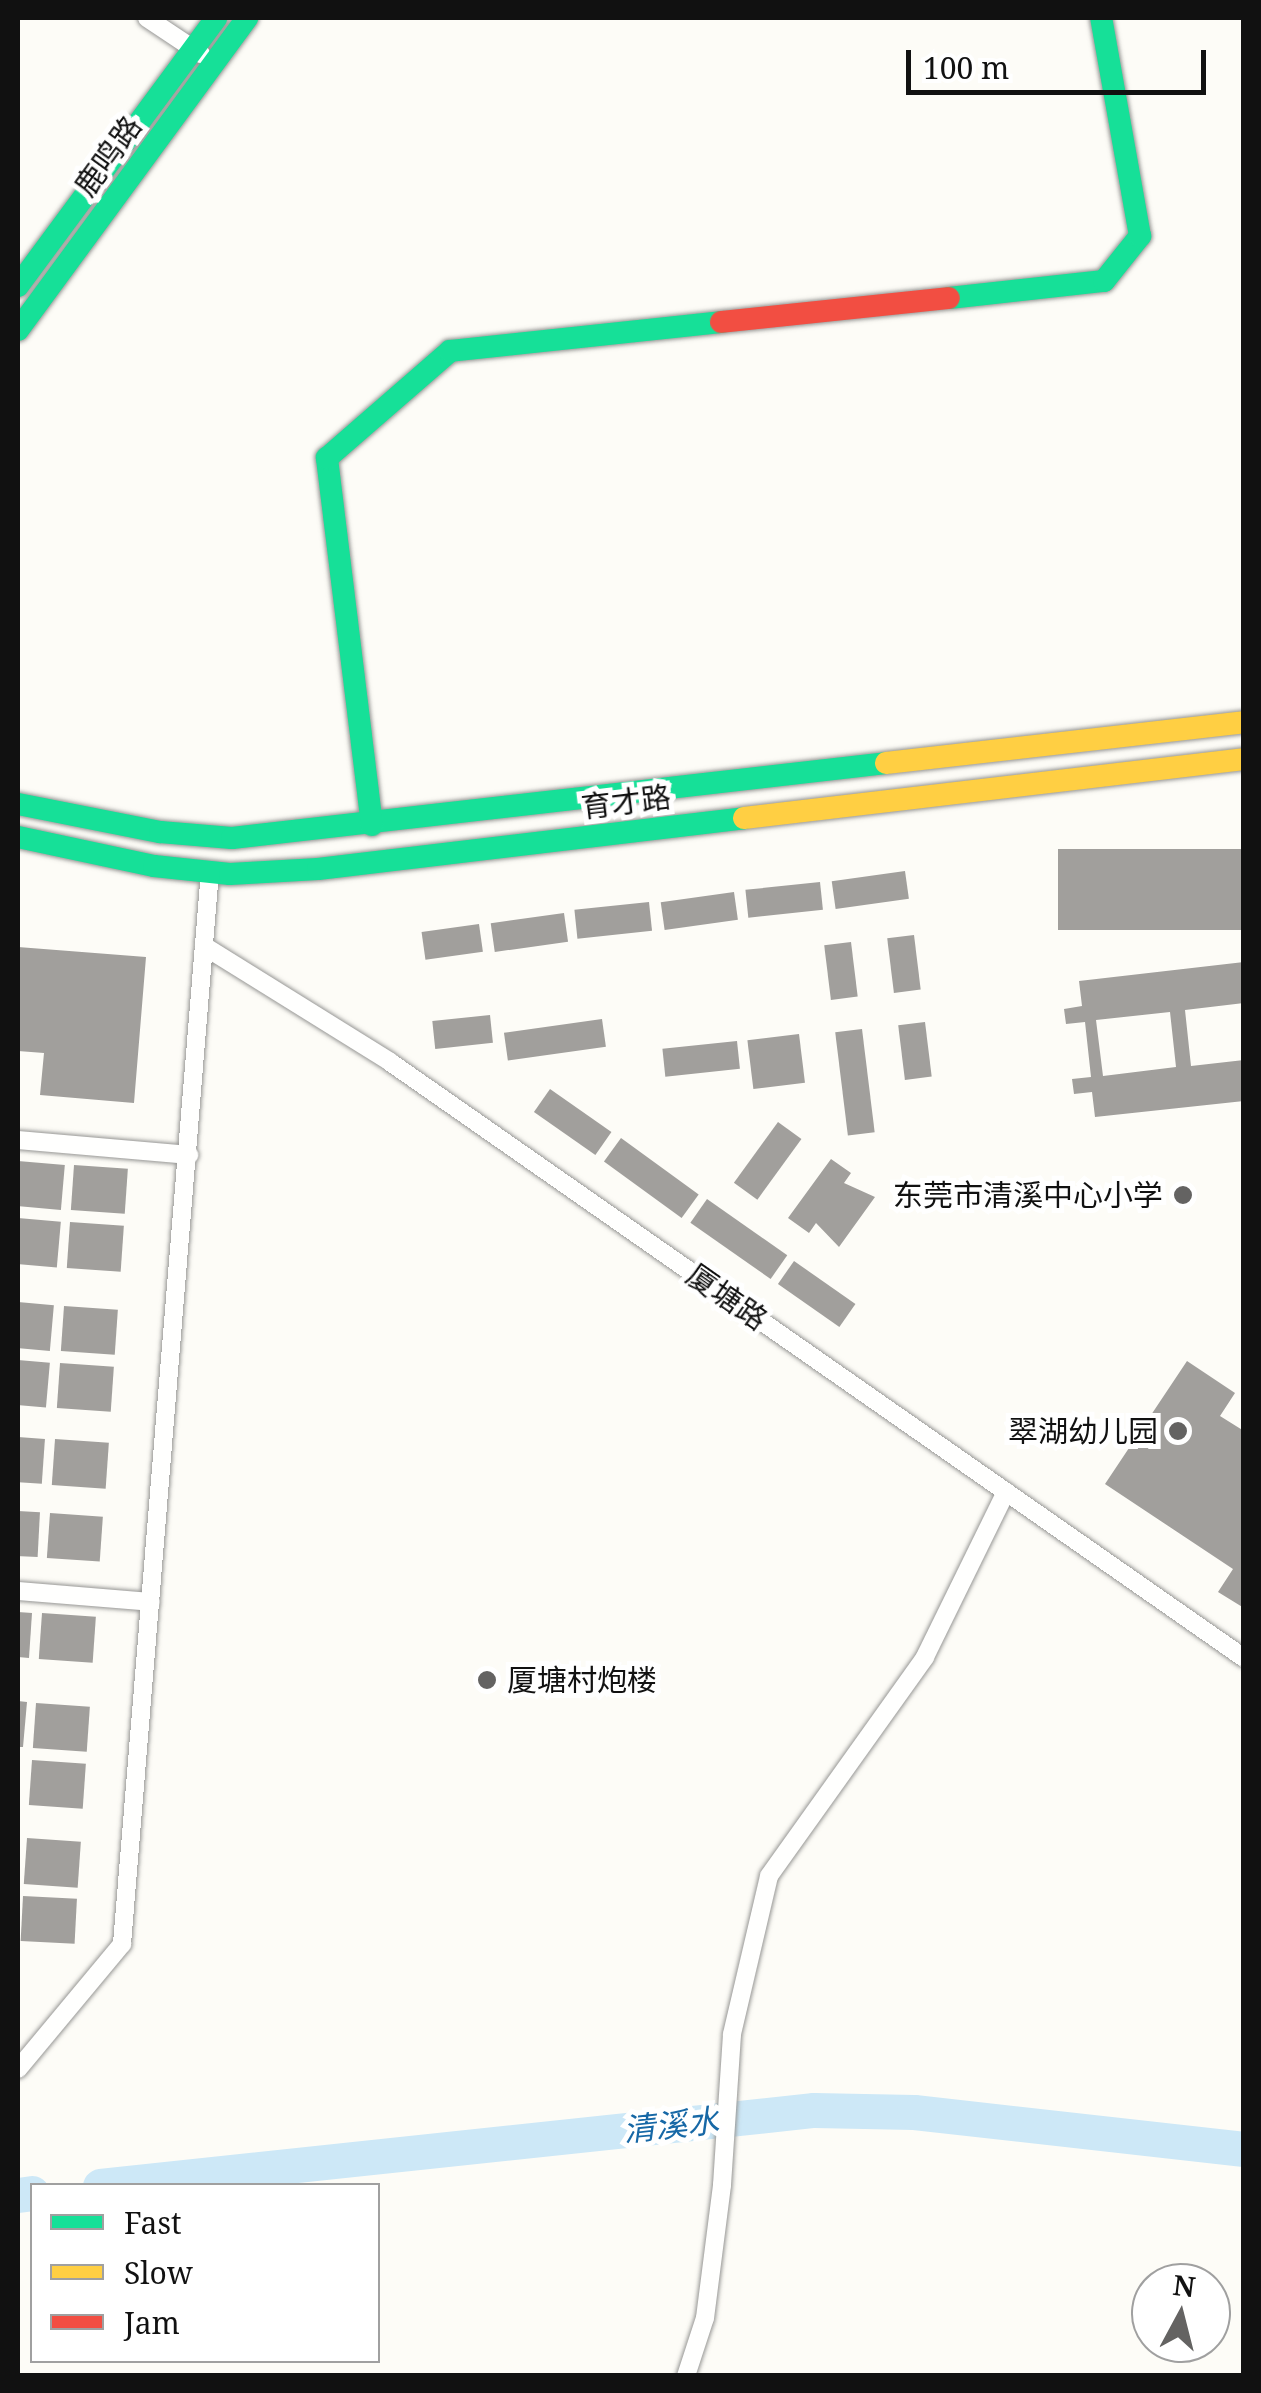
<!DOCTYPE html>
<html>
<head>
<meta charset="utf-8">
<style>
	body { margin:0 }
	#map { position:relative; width:1261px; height:2393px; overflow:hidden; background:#fdfcf7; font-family:"Noto Serif","Noto Sans SC",serif }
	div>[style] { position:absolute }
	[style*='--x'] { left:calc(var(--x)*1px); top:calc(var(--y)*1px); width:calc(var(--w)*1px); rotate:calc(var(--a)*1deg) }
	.river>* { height:35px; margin:-17.5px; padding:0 17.5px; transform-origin:17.5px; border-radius:17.5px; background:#cde8f7 }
	.building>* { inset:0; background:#a19f9c; transform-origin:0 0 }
	.roads { filter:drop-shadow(0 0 2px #979795) drop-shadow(0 0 2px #979795) }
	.street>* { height:18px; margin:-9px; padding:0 9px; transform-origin:9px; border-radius:9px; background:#fffffe }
	.fast>* { height:22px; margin:-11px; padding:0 11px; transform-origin:11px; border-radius:11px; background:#16e098 }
	.slow>* { height:22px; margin:-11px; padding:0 11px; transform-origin:11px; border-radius:11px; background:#ffcf43 }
	.jam>* { height:22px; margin:-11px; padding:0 11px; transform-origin:11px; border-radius:11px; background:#f24e42 }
	.dots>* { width:28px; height:28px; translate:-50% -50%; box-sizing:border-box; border:5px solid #fff; border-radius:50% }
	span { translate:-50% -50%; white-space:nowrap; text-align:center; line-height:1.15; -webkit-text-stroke:10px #fff; paint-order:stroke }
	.street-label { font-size:30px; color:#111 }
	.poi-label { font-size:30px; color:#111 }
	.right { translate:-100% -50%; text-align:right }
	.left { translate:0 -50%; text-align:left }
	.water-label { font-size:32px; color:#1768a6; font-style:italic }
	.frame { position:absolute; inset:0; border:20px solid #111; pointer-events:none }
	.legend { position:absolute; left:30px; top:2183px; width:350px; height:180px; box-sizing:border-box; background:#fff; border:2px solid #a0a0a0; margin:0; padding:12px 18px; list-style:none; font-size:30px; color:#111 }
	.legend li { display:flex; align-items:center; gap:20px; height:50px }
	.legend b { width:50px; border:2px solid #a0a0a0 }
	.north { position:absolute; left:1131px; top:2263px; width:100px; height:100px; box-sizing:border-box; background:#fff; border:2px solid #a0a0a0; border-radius:50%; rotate:7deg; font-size:28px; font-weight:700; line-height:40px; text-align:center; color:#111 }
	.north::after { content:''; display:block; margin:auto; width:35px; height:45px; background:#646362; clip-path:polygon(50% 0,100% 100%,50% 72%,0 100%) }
	.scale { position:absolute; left:906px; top:50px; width:300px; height:45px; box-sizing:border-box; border:5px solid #111; border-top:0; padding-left:12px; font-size:30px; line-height:35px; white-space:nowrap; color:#111; -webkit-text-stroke:8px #fff; paint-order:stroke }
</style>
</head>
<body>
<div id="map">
	<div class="river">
		<div style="--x:100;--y:2186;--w:718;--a:-6.08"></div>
		<div style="--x:814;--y:2110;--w:100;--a:1.1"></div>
		<div style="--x:914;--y:2112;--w:332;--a:6.4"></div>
		<div style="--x:18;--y:2195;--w:14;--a:-8"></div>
	</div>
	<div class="building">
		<div style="left:1244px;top:849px;width:81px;height:186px;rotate:90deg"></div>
		<div style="left:905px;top:871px;width:28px;height:74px;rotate:82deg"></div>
		<div style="left:820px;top:882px;width:28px;height:75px;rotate:84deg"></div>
		<div style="left:734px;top:892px;width:28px;height:74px;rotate:82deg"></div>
		<div style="left:649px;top:902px;width:29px;height:75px;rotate:84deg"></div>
		<div style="left:564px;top:913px;width:29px;height:74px;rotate:82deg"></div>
		<div style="left:479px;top:924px;width:28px;height:58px;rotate:82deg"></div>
		<div style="left:914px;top:935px;width:55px;height:27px;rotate:83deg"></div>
		<div style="left:851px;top:942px;width:55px;height:27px;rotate:83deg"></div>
		<div style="clip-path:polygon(18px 947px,146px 957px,134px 1103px,40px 1095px,44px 1053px,18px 1051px)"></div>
		<div style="clip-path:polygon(evenodd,1244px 962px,1244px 1003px,1185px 1010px,1191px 1066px,1244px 1060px,1244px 1101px,1095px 1117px,1092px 1092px,1074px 1094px,1072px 1079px,1091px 1077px,1085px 1022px,1066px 1024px,1064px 1009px,1082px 1006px,1079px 981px,1244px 962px,1170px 1012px,1176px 1067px,1103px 1076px,1096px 1020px,1170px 1012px)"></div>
		<div style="left:490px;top:1015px;width:28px;height:58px;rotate:84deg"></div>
		<div style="left:602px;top:1019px;width:28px;height:99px;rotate:82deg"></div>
		<div style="left:925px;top:1022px;width:55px;height:27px;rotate:83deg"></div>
		<div style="left:862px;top:1029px;width:104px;height:27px;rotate:83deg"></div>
		<div style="left:799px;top:1034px;width:49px;height:52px;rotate:83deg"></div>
		<div style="left:737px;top:1041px;width:28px;height:75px;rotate:84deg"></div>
		<div style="left:550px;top:1089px;width:75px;height:28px;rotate:35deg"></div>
		<div style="left:778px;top:1122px;width:29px;height:75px;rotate:36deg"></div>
		<div style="left:621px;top:1138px;width:96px;height:29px;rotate:36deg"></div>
		<div style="clip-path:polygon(831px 1159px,851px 1173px,844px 1183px,875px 1197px,839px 1247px,816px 1223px,809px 1233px,788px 1218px)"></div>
		<div style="left:18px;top:1161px;width:47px;height:45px;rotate:5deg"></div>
		<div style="left:74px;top:1165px;width:54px;height:45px;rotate:4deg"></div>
		<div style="left:707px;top:1199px;width:98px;height:29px;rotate:35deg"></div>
		<div style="left:18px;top:1218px;width:43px;height:46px;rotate:5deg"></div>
		<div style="left:70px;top:1222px;width:54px;height:46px;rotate:4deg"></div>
		<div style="left:794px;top:1261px;width:75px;height:28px;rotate:35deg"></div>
		<div style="left:18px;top:1302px;width:36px;height:46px;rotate:5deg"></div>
		<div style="left:64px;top:1306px;width:54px;height:45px;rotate:4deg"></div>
		<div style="left:18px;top:1360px;width:32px;height:45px;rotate:5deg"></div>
		<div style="clip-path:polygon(1187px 1361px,1235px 1393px,1220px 1416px,1244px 1431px,1244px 1608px,1218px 1592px,1233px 1569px,1105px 1484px)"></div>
		<div style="left:60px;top:1363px;width:54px;height:45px;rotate:4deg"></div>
		<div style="left:18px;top:1437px;width:27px;height:45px;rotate:4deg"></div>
		<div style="left:55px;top:1439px;width:54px;height:46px;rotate:4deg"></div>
		<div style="left:18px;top:1511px;width:22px;height:45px;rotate:3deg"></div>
		<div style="left:50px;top:1513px;width:53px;height:45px;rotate:4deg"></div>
		<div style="clip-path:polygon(18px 1612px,32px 1613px,29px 1658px,18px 1657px)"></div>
		<div style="left:42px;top:1613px;width:54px;height:46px;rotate:4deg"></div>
		<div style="clip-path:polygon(18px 1701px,27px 1702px,23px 1747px,18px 1747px)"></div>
		<div style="left:36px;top:1703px;width:54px;height:45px;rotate:4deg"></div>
		<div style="left:32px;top:1760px;width:54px;height:45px;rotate:4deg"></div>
		<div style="left:27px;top:1838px;width:54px;height:46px;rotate:4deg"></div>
		<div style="left:23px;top:1896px;width:54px;height:45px;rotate:3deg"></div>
	</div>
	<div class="roads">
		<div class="street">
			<div style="--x:147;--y:18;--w:65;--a:33.7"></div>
			<div style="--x:204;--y:946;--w:219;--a:31.9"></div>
			<div style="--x:390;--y:1062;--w:1041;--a:34.91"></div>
			<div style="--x:18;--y:1140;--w:172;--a:5"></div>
			<div style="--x:18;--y:1591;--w:133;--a:4.7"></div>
			<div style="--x:18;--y:2069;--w:163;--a:-50.2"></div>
			<div style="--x:122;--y:1944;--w:1076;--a:-85.31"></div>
			<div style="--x:686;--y:2376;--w:61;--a:-71.9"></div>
			<div style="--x:705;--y:2318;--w:134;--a:-82.7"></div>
			<div style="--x:722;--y:2185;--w:151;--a:-86.2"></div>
			<div style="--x:732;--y:2034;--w:162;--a:-76.8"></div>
			<div style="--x:769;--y:1876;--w:269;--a:-54.5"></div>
			<div style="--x:925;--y:1657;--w:184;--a:-63.9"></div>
		</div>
		<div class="fast">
			<div style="--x:18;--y:286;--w:333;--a:-53.5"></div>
			<div style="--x:949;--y:298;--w:156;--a:-6.3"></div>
			<div style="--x:1104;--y:281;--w:58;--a:-51.3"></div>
			<div style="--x:1140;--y:236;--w:221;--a:-100.1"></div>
			<div style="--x:18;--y:330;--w:387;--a:-53.7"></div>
			<div style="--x:18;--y:804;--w:145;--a:11.2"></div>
			<div style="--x:160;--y:832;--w:72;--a:4.8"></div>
			<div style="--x:232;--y:838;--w:658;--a:-6.54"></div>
			<div style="--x:372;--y:825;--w:370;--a:-97"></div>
			<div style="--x:327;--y:458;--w:163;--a:-41"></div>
			<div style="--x:450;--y:351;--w:273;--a:-6.1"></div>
			<div style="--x:18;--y:837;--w:139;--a:12"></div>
			<div style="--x:154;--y:866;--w:76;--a:6"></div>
			<div style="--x:230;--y:874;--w:88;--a:-3.3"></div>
			<div style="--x:318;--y:869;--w:429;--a:-6.8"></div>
		</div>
		<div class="slow">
			<div style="--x:886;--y:763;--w:360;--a:-6.5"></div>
			<div style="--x:744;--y:818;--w:503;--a:-6.73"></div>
		</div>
		<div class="jam">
			<div style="--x:721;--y:322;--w:229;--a:-6"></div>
		</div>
	</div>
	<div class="dots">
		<div style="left:1183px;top:1195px;background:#646362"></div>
		<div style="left:1178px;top:1431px;background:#646362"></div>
		<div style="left:487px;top:1680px;background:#646362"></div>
	</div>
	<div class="street-label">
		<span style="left:108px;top:156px;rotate:-54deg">鹿鸣路</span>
		<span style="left:626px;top:802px;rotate:-7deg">育才路</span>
		<span style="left:727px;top:1297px;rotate:35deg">厦塘路</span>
	</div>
	<div class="poi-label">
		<span class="right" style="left:1163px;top:1195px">东莞市清溪中心小学</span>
		<span class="right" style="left:1158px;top:1431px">翠湖幼儿园</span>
		<span class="left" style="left:507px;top:1680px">厦塘村炮楼</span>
	</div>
	<div class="water-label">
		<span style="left:671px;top:2125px;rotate:-6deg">清溪水</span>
	</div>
	<div class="frame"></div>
	<ul class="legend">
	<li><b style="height:12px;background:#16e098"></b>Fast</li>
	<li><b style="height:12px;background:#ffcf43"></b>Slow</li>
	<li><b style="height:12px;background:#f24e42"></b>Jam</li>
	</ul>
	<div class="north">N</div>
	<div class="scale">100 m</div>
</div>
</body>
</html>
